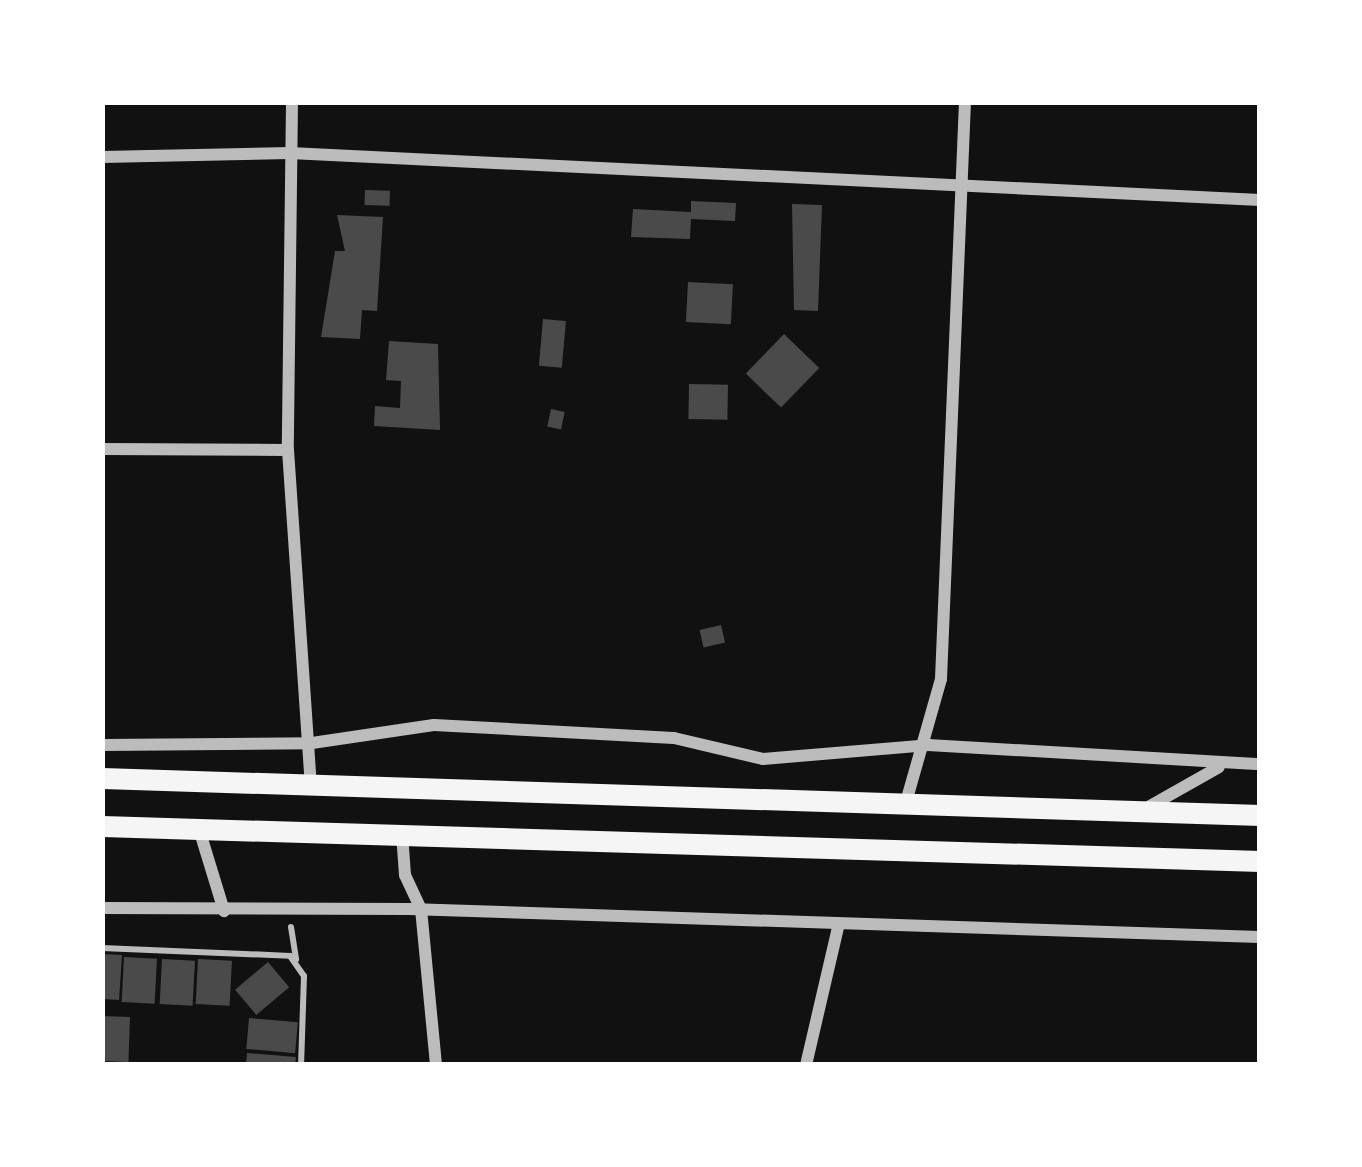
<!DOCTYPE html>
<html>
<head>
<meta charset="utf-8">
<style>
	body { margin:0 }
	#map { position:relative; width:1362px; height:1167px; overflow:hidden; background:#111; font-family:Karla,sans-serif }
	div>[style] { position:absolute }
	[style*='--x'] { left:calc(var(--x)*1px); top:calc(var(--y)*1px); width:calc(var(--w)*1px); rotate:calc(var(--a)*1deg) }
	.building>* { inset:0; background:#4a4a4a; transform-origin:0 0 }
	.service>* { height:6px; margin:-3px; padding:0 3px; transform-origin:3px; border-radius:3px; background:#bcbcbc }
	.minor>* { height:12px; margin:-6px; padding:0 6px; transform-origin:6px; border-radius:6px; background:#bcbcbc }
	.trunk>* { height:21px; margin:-10.5px; padding:0 10.5px; transform-origin:10.5px; border-radius:10.5px; background:#f5f5f5 }
	span { translate:-50% -50%; white-space:nowrap; text-align:center; line-height:1.15; -webkit-text-stroke:12px #fff; paint-order:stroke }
	.frame { position:absolute; inset:0; border:105px solid #fff; pointer-events:none }
</style>
</head>
<body>
<div id="map">
	<div class="building">
		<div style="left:365px;top:190px;width:25px;height:15px;rotate:2deg"></div>
		<div style="clip-path:polygon(691px 201px,736px 203px,735px 221px,691px 219px,690px 239px,631px 237px,633px 209px,691px 212px)"></div>
		<div style="clip-path:polygon(792px 204px,822px 205px,818px 311px,794px 310px)"></div>
		<div style="clip-path:polygon(337px 215px,383px 217px,377px 311px,362px 310px,360px 339px,321px 337px,335px 251px,345px 251px)"></div>
		<div style="left:688px;top:282px;width:45px;height:40px;rotate:3deg"></div>
		<div style="left:543px;top:319px;width:23px;height:47px;rotate:5deg"></div>
		<div style="left:784px;top:334px;width:49px;height:55px;rotate:44deg"></div>
		<div style="clip-path:polygon(389px 341px,438px 344px,440px 430px,374px 426px,375px 406px,400px 408px,401px 381px,386px 380px)"></div>
		<div style="left:689px;top:384px;width:39px;height:35px;rotate:1deg"></div>
		<div style="left:551px;top:409px;width:14px;height:18px;rotate:12deg"></div>
		<div style="left:721px;top:625px;width:18px;height:22px;rotate:77deg"></div>
		<div style="clip-path:polygon(102px 954px,122px 955px,119px 1000px,102px 999px)"></div>
		<div style="left:124px;top:957px;width:33px;height:45px;rotate:3deg"></div>
		<div style="left:162px;top:959px;width:33px;height:45px;rotate:3deg"></div>
		<div style="left:198px;top:959px;width:34px;height:45px;rotate:3deg"></div>
		<div style="left:268px;top:962px;width:33px;height:43px;rotate:50deg"></div>
		<div style="left:102px;top:1016px;width:28px;height:45px;rotate:2deg"></div>
		<div style="left:249px;top:1018px;width:49px;height:31px;rotate:5deg"></div>
		<div style="clip-path:polygon(247px 1053px,296px 1057px,295px 1065px,246px 1065px)"></div>
	</div>
	<div class="service">
		<div style="--x:291;--y:927;--w:33;--a:81"></div>
		<div style="--x:102;--y:948;--w:188;--a:2.4"></div>
		<div style="--x:290;--y:956;--w:24;--a:55"></div>
		<div style="--x:304;--y:976;--w:89;--a:91.9"></div>
	</div>
	<div class="minor">
		<div style="--x:292;--y:102;--w:348;--a:90.7"></div>
		<div style="--x:288;--y:450;--w:336;--a:86.1"></div>
		<div style="--x:102;--y:157;--w:188;--a:-1.2"></div>
		<div style="--x:290;--y:153;--w:971;--a:2.77"></div>
		<div style="--x:102;--y:449;--w:186;--a:0.3"></div>
		<div style="--x:102;--y:745;--w:210;--a:-0.5"></div>
		<div style="--x:312;--y:743;--w:123;--a:-8.4"></div>
		<div style="--x:434;--y:725;--w:240;--a:3.1"></div>
		<div style="--x:674;--y:738;--w:91;--a:13.3"></div>
		<div style="--x:763;--y:759;--w:166;--a:-4.8"></div>
		<div style="--x:928;--y:745;--w:333;--a:3.3"></div>
		<div style="--x:906;--y:802;--w:128;--a:-74.1"></div>
		<div style="--x:941;--y:679;--w:577;--a:-87.62"></div>
		<div style="--x:1143;--y:810;--w:87;--a:-29.5"></div>
		<div style="--x:199;--y:829;--w:86;--a:73"></div>
		<div style="--x:402;--y:834;--w:41;--a:85.8"></div>
		<div style="--x:405;--y:875;--w:38;--a:65"></div>
		<div style="--x:421;--y:909;--w:157;--a:84.5"></div>
		<div style="--x:102;--y:908;--w:307;--a:0.2"></div>
		<div style="--x:409;--y:909;--w:851;--a:1.88"></div>
		<div style="--x:806;--y:1065;--w:141;--a:-76.9"></div>
	</div>
	<div class="trunk">
		<div style="--x:102;--y:778;--w:1159;--a:1.83"></div>
		<div style="--x:102;--y:826;--w:1159;--a:1.73"></div>
	</div>
	<div class="frame"></div>
</div>
</body>
</html>
